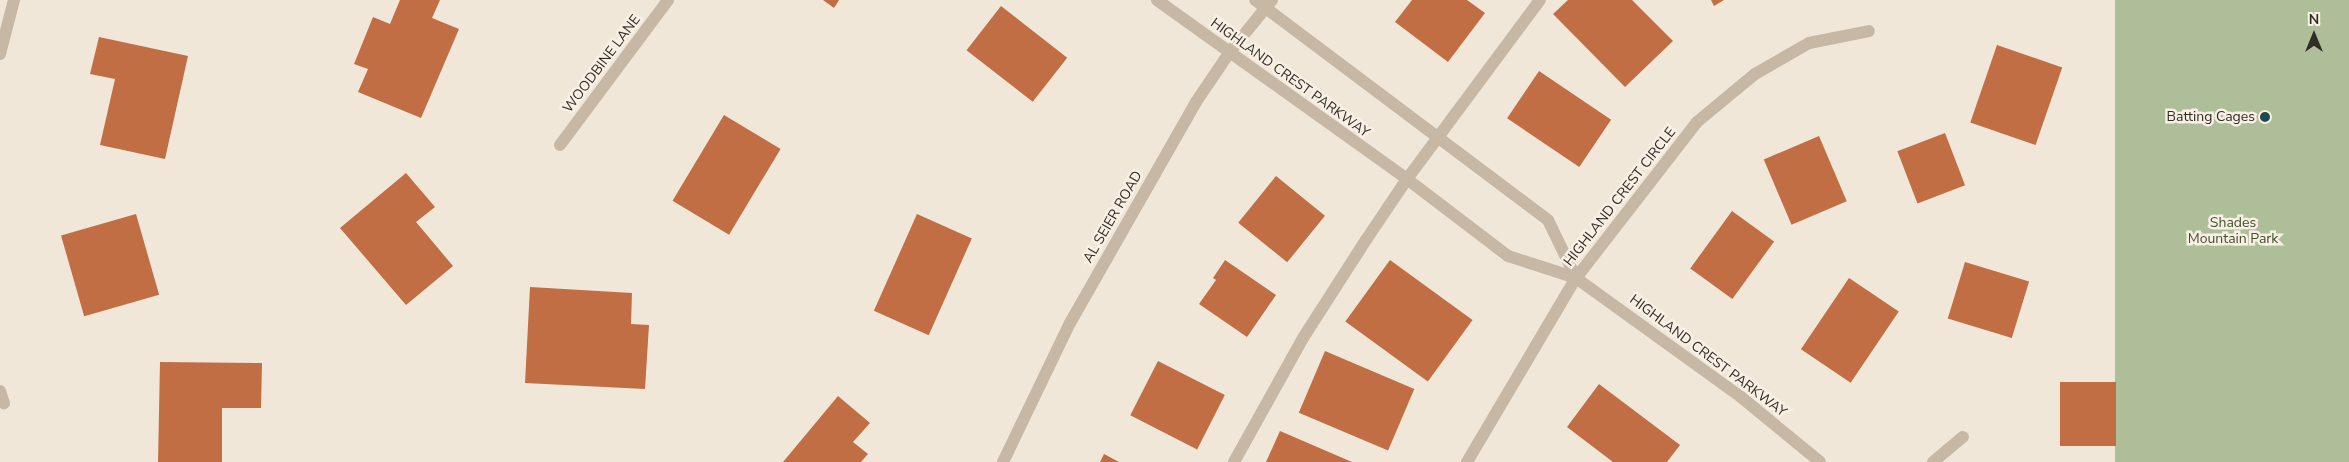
<!DOCTYPE html>
<html>
<head>
<meta charset="utf-8">
<style>
	body { margin:0 }
	#map { position:relative; width:2349px; height:462px; overflow:hidden; background:#f0e7d8; font-family:"Nunito Sans",sans-serif }
	div>[style] { position:absolute }
	[style*='--x'] { left:calc(var(--x)*1px); top:calc(var(--y)*1px); width:calc(var(--w)*1px); rotate:calc(var(--a)*1deg) }
	.green>* { inset:0; background:#aebe99; transform-origin:0 0 }
	.building>* { inset:0; background:#c16e45; transform-origin:0 0 }
	.minor>* { height:12px; margin:-6px; padding:0 6px; transform-origin:6px; border-radius:6px; background:#c7b7a5 }
	.dots>* { width:14px; height:14px; translate:-50% -50%; box-sizing:border-box; border:2px solid #f8f0e4; border-radius:50% }
	span { translate:-50% -50%; white-space:nowrap; text-align:center; line-height:1.15; -webkit-text-stroke:5px #f8f0e4; paint-order:stroke }
	.street-label { font-size:14px; color:#332b26 }
	.poi-label { font-size:14px; color:#332b26 }
	.right { translate:-100% -50%; text-align:right }
	.park-label { font-size:14px; color:#3f502b }
	.north { position:absolute; left:2289px; top:10px; width:50px; height:50px; -webkit-text-stroke:4px #f8f0e4; paint-order:stroke; rotate:0deg; font-size:14px; font-weight:700; line-height:20px; text-align:center; color:#332b26 }
	.north::after { content:''; display:block; margin:auto; width:18px; height:22px; background:#332b26; clip-path:polygon(50% 0,100% 100%,50% 72%,0 100%) }
</style>
</head>
<body>
<div id="map">
	<div class="green">
		<div style="left:2115px;top:0;width:234px;height:462px"></div>
	</div>
	<div class="building">
		<div style="clip-path:polygon(400px 0,440px 0,432px 18px,459px 29px,421px 118px,358px 92px,368px 69px,354px 64px,373px 17px,390px 24px)"></div>
		<div style="clip-path:polygon(823px 0,839px 0,834px 8px)"></div>
		<div style="clip-path:polygon(1412px 0,1467px 0,1485px 13px,1448px 62px,1395px 22px)"></div>
		<div style="clip-path:polygon(1568px 0,1632px 0,1673px 41px,1625px 87px,1553px 14px)"></div>
		<div style="clip-path:polygon(1711px 0,1724px 0,1714px 6px)"></div>
		<div style="left:1001px;top:6px;width:84px;height:56px;rotate:38deg"></div>
		<div style="clip-path:polygon(99px 37px,188px 56px,165px 159px,100px 145px,115px 79px,90px 74px)"></div>
		<div style="left:1997px;top:45px;width:69px;height:82px;rotate:19deg"></div>
		<div style="left:1539px;top:71px;width:87px;height:57px;rotate:34deg"></div>
		<div style="left:724px;top:115px;width:66px;height:100px;rotate:31deg"></div>
		<div style="left:1945px;top:133px;width:56px;height:51px;rotate:69deg"></div>
		<div style="left:1819px;top:136px;width:71px;height:60px;rotate:67deg"></div>
		<div style="clip-path:polygon(406px 173px,435px 207px,416px 222px,453px 266px,406px 305px,340px 228px)"></div>
		<div style="left:1276px;top:176px;width:63px;height:60px;rotate:39deg"></div>
		<div style="left:1732px;top:211px;width:52px;height:71px;rotate:36deg"></div>
		<div style="left:136px;top:214px;width:84px;height:78px;rotate:74deg"></div>
		<div style="left:917px;top:214px;width:60px;height:106px;rotate:24deg"></div>
		<div style="clip-path:polygon(1225px 260px,1276px 295px,1247px 337px,1199px 304px,1216px 280px,1213px 278px)"></div>
		<div style="left:1390px;top:260px;width:102px;height:76px;rotate:36deg"></div>
		<div style="left:1965px;top:262px;width:67px;height:59px;rotate:17deg"></div>
		<div style="left:1849px;top:278px;width:60px;height:86px;rotate:34deg"></div>
		<div style="clip-path:polygon(530px 287px,632px 293px,631px 324px,649px 325px,645px 389px,525px 383px)"></div>
		<div style="left:1325px;top:351px;width:97px;height:67px;rotate:23deg"></div>
		<div style="left:1158px;top:361px;width:75px;height:61px;rotate:27deg"></div>
		<div style="clip-path:polygon(160px 362px,262px 363px,261px 408px,222px 408px,222px 462px,158px 462px)"></div>
		<div style="left:2060px;top:382px;width:56px;height:64px"></div>
		<div style="clip-path:polygon(1599px 384px,1680px 445px,1667px 462px,1613px 462px,1567px 427px)"></div>
		<div style="clip-path:polygon(838px 396px,870px 423px,853px 442px,868px 454px,861px 462px,783px 462px)"></div>
		<div style="clip-path:polygon(1280px 431px,1352px 462px,1266px 462px)"></div>
		<div style="clip-path:polygon(1104px 454px,1119px 462px,1100px 462px)"></div>
	</div>
	<div class="minor">
		<div style="--x:1157;--y:0;--w:307;--a:35.6"></div>
		<div style="--x:1407;--y:179;--w:127;--a:37.3"></div>
		<div style="--x:1508;--y:256;--w:71;--a:17.9"></div>
		<div style="--x:1576;--y:278;--w:64;--a:-115.8"></div>
		<div style="--x:1548;--y:220;--w:366;--a:-143.1"></div>
		<div style="--x:0;--y:54;--w:56;--a:-75.5"></div>
		<div style="--x:560;--y:145;--w:181;--a:-53.3"></div>
		<div style="--x:1576;--y:278;--w:203;--a:35.8"></div>
		<div style="--x:1741;--y:397;--w:102;--a:39.4"></div>
		<div style="--x:0;--y:391;--w:13;--a:72"></div>
		<div style="--x:1003;--y:462;--w:154;--a:-64.3"></div>
		<div style="--x:1070;--y:323;--w:254;--a:-60.3"></div>
		<div style="--x:1196;--y:102;--w:59;--a:-56"></div>
		<div style="--x:1229;--y:53;--w:68;--a:-50.9"></div>
		<div style="--x:1234;--y:462;--w:142;--a:-60.9"></div>
		<div style="--x:1303;--y:338;--w:117;--a:-57.3"></div>
		<div style="--x:1366;--y:240;--w:73;--a:-56.1"></div>
		<div style="--x:1407;--y:179;--w:223;--a:-53.4"></div>
		<div style="--x:1467;--y:462;--w:214;--a:-59.4"></div>
		<div style="--x:1576;--y:278;--w:197;--a:-52.2"></div>
		<div style="--x:1697;--y:122;--w:75;--a:-39.6"></div>
		<div style="--x:1755;--y:74;--w:62;--a:-29.9"></div>
		<div style="--x:1809;--y:43;--w:61;--a:-11.3"></div>
		<div style="--x:1933;--y:462;--w:39;--a:-40"></div>
	</div>
	<div class="dots">
		<div style="left:2265px;top:117px;background:#1d4a52"></div>
	</div>
	<div class="street-label">
		<span style="left:602px;top:64px;rotate:-53deg">WOODBINE LANE</span>
		<span style="left:1290px;top:78px;rotate:36deg">HIGHLAND CREST PARKWAY</span>
		<span style="left:1620px;top:197px;rotate:-52deg">HIGHLAND CREST CIRCLE</span>
		<span style="left:1113px;top:217px;rotate:-60deg">AL SEIER ROAD</span>
		<span style="left:1708px;top:356px;rotate:37deg">HIGHLAND CREST PARKWAY</span>
	</div>
	<div class="poi-label">
		<span class="right" style="left:2255px;top:117px">Batting Cages</span>
	</div>
	<div class="park-label">
		<span style="left:2233px;top:231px">Shades<br>Mountain Park</span>
	</div>
	<div class="north">N</div>
</div>
</body>
</html>
